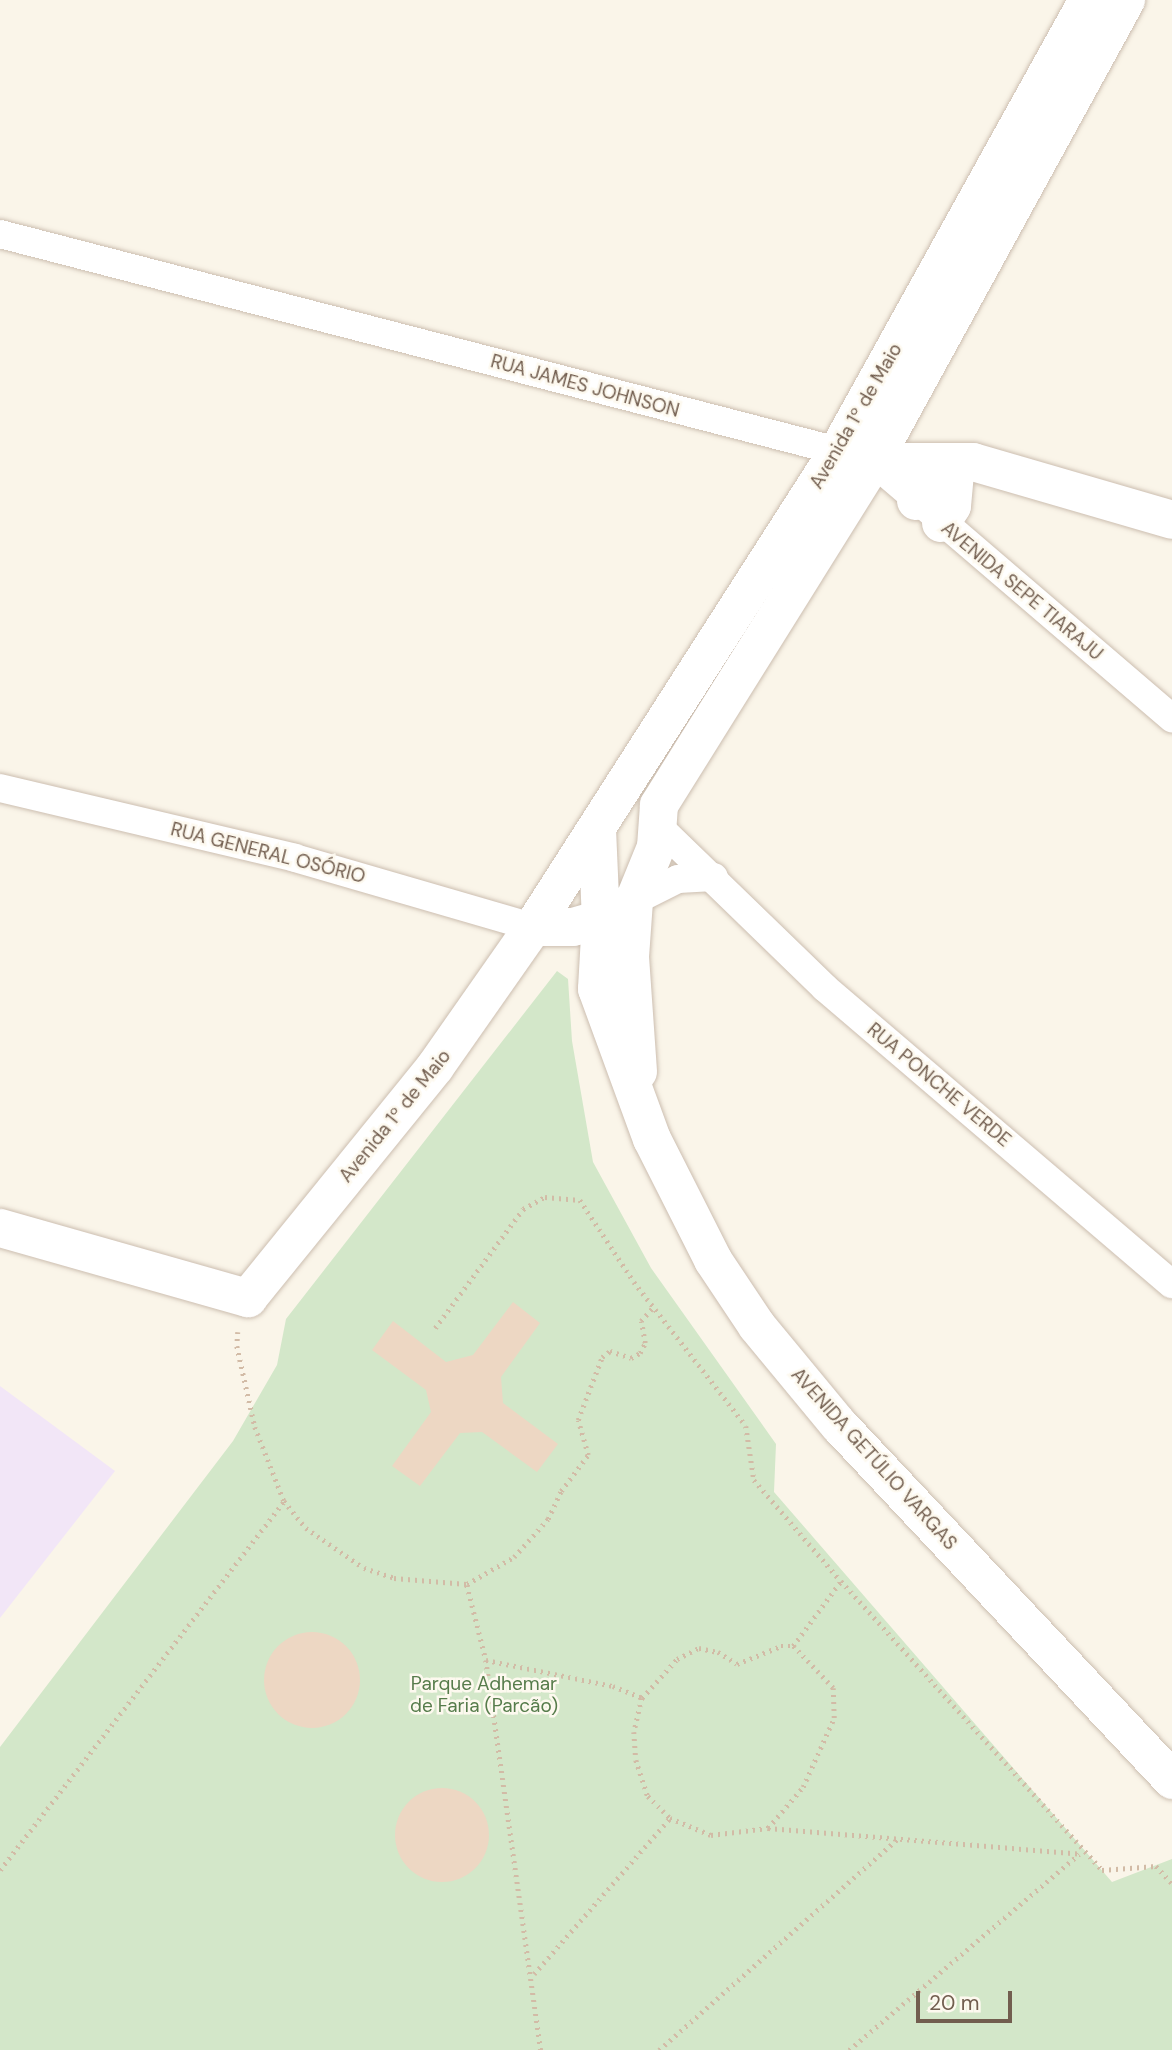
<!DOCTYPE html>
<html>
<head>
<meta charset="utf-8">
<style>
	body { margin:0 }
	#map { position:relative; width:1172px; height:2050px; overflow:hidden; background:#faf5e9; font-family:"DM Sans",sans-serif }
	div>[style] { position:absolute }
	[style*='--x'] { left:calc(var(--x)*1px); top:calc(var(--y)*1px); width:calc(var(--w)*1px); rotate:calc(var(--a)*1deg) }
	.education>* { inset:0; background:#f2e6f7 }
	.green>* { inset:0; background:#d3e7c9 }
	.building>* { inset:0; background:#edd7c3 }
	.round { border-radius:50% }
	.path>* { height:4.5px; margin-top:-2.25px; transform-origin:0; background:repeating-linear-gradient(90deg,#d2bba6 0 2px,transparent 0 7px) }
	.roads { filter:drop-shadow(0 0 2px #ccbeb0) drop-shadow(0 0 2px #ccbeb0) }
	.street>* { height:28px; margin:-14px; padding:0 14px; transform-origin:14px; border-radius:14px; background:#fff }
	.secondary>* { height:38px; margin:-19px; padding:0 19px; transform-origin:19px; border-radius:19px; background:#fff }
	span { translate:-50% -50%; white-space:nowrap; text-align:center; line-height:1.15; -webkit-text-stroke:5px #fdf9ef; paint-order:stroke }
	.street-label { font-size:19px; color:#725e4f }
	.park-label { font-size:19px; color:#567c4b }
	.scale { position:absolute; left:916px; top:1991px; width:96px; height:32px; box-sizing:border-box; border:4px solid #725e4f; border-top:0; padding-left:9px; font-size:21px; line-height:24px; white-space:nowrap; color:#725e4f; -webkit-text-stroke:5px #fdf9ef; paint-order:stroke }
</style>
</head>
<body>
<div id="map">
	<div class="education">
		<div style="clip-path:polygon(0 1386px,115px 1471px,0 1618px)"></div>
	</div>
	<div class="green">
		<div style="clip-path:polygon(557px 971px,568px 979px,572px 1041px,593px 1162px,651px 1268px,776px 1444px,774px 1492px,1112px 1882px,1172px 1859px,1172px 2050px,0 2050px,0 1747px,233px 1441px,277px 1365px,286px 1319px)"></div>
	</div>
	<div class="building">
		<div style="clip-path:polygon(513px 1302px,540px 1323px,501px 1377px,503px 1403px,558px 1444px,537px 1472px,482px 1432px,460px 1433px,420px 1486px,392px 1466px,431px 1412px,426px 1390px,372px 1350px,393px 1321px,446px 1362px,473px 1355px)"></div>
		<div class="round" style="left:264px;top:1632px;width:96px;height:96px"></div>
		<div class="round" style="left:395px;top:1788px;width:94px;height:94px"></div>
	</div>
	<div class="path">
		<div style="--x:435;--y:1328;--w:148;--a:-53.5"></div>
		<div style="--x:523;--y:1209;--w:25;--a:-29"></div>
		<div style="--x:545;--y:1197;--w:35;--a:5"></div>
		<div style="--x:580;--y:1200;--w:98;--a:56.6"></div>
		<div style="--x:634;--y:1282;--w:182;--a:52.1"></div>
		<div style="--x:746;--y:1426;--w:55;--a:81.6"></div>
		<div style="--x:754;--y:1480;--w:133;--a:49.3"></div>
		<div style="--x:841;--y:1581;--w:389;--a:47.9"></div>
		<div style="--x:1102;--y:1870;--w:54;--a:-4.2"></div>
		<div style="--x:1156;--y:1866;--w:23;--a:47"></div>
		<div style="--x:238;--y:1332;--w:14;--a:94"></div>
		<div style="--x:237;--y:1346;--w:83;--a:77.5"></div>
		<div style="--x:255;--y:1427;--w:79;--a:68.6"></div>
		<div style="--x:284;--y:1501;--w:35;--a:51"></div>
		<div style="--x:306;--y:1528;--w:70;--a:34.6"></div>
		<div style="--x:364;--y:1568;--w:32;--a:18"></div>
		<div style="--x:394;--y:1578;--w:73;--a:4.7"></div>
		<div style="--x:467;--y:1584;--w:54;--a:-29.9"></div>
		<div style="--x:514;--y:1557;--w:51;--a:-48.2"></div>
		<div style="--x:548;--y:1519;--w:31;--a:-65"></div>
		<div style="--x:561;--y:1491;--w:45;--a:-53.1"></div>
		<div style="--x:588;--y:1455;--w:36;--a:-106"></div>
		<div style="--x:578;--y:1420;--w:67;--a:-69.1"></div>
		<div style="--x:602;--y:1357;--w:10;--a:-37"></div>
		<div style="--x:610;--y:1351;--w:22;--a:18"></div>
		<div style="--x:631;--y:1358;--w:10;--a:-29"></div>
		<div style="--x:640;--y:1353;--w:11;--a:-63"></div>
		<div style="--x:645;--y:1343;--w:22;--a:-100"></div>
		<div style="--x:641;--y:1321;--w:18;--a:-49"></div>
		<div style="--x:467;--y:1585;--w:77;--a:75.8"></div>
		<div style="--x:486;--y:1660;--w:394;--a:82"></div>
		<div style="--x:486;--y:1660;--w:130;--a:11.6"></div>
		<div style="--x:613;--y:1686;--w:31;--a:22"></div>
		<div style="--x:642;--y:1698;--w:35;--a:103"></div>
		<div style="--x:634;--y:1732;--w:28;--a:86"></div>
		<div style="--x:636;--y:1760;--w:38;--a:72"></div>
		<div style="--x:648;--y:1796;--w:31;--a:45"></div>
		<div style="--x:670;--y:1818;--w:44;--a:22.5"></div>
		<div style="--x:711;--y:1835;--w:57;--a:-7"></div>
		<div style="--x:768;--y:1828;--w:314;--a:4.7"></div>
		<div style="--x:642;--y:1698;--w:52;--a:-48.1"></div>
		<div style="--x:677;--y:1659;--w:25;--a:-27"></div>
		<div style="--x:699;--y:1648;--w:19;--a:12"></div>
		<div style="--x:718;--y:1652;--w:22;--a:32"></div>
		<div style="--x:737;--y:1664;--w:48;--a:-22.2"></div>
		<div style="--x:781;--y:1646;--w:12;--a:0"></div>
		<div style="--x:768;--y:1828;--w:54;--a:-49.5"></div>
		<div style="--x:803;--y:1787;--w:76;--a:-65.8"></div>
		<div style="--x:834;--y:1718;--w:30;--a:-92"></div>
		<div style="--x:833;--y:1688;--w:58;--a:-133.6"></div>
		<div style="--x:793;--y:1646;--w:81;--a:-53.6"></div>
		<div style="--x:0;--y:1870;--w:466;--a:-52.4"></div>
		<div style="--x:534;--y:1974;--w:207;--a:-48.9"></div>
		<div style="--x:659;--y:2050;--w:320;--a:-41.5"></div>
		<div style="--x:849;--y:2050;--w:302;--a:-40.4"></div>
	</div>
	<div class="roads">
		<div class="street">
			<div style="--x:0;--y:234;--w:866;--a:14.52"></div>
			<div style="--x:873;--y:462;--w:394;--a:40.6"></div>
			<div style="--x:0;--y:788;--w:303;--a:13.3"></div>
			<div style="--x:295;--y:858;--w:248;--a:16.2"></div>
			<div style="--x:657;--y:825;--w:234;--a:44.1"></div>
			<div style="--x:825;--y:988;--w:456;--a:40.5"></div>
			<div style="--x:634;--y:901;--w:49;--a:-26.6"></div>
			<div style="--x:678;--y:879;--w:36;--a:-3"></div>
		</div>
		<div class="secondary">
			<div style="--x:854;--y:456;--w:20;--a:18"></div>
			<div style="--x:873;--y:462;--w:100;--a:0"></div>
			<div style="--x:973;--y:462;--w:207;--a:16.2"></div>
			<div style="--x:916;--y:501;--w:18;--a:-63"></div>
			<div style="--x:924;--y:485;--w:33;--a:-44"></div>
			<div style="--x:941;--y:523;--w:20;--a:-57"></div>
			<div style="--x:952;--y:506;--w:44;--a:-84.8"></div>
			<div style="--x:597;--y:829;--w:90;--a:87.5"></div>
			<div style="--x:601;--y:919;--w:70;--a:93.3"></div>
			<div style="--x:597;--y:989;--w:160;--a:69.9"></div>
			<div style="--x:652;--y:1139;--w:136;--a:63.2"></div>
			<div style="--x:713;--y:1260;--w:79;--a:56.3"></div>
			<div style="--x:757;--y:1326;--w:129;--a:50.4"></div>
			<div style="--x:839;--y:1425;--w:487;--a:46.8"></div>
			<div style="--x:634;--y:901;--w:56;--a:94.1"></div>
			<div style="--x:630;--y:957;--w:115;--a:86"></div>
			<div style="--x:533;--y:927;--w:40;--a:0"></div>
			<div style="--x:573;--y:927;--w:29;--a:-16"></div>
			<div style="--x:601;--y:919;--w:38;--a:-29"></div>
			<div style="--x:634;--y:901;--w:58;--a:-67.8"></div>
			<div style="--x:656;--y:847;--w:42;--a:-85.9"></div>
			<div style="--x:659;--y:805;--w:404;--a:-58"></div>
			<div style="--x:873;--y:462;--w:527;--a:-61.29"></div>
			<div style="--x:0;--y:1228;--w:258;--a:15.8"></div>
			<div style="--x:248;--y:1298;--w:297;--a:-51"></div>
			<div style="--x:435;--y:1067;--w:171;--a:-55"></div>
			<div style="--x:533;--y:927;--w:565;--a:-57.35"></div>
			<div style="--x:838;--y:451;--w:516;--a:-61"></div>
		</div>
	</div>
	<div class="street-label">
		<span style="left:585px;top:386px;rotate:15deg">RUA JAMES JOHNSON</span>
		<span style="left:856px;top:416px;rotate:-60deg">Avenida 1º de Maio</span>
		<span style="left:1022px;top:591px;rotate:40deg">AVENIDA SEPE TIARAJU</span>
		<span style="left:268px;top:853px;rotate:14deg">RUA GENERAL OSÓRIO</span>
		<span style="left:939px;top:1085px;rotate:40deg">RUA PONCHE VERDE</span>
		<span style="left:395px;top:1116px;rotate:-51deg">Avenida 1º de Maio</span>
		<span style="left:874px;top:1459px;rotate:48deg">AVENIDA GETÚLIO VARGAS</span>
	</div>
	<div class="park-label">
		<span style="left:484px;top:1695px">Parque Adhemar<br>de Faria (Parcão)</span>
	</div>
	<div class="scale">20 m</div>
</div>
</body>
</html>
